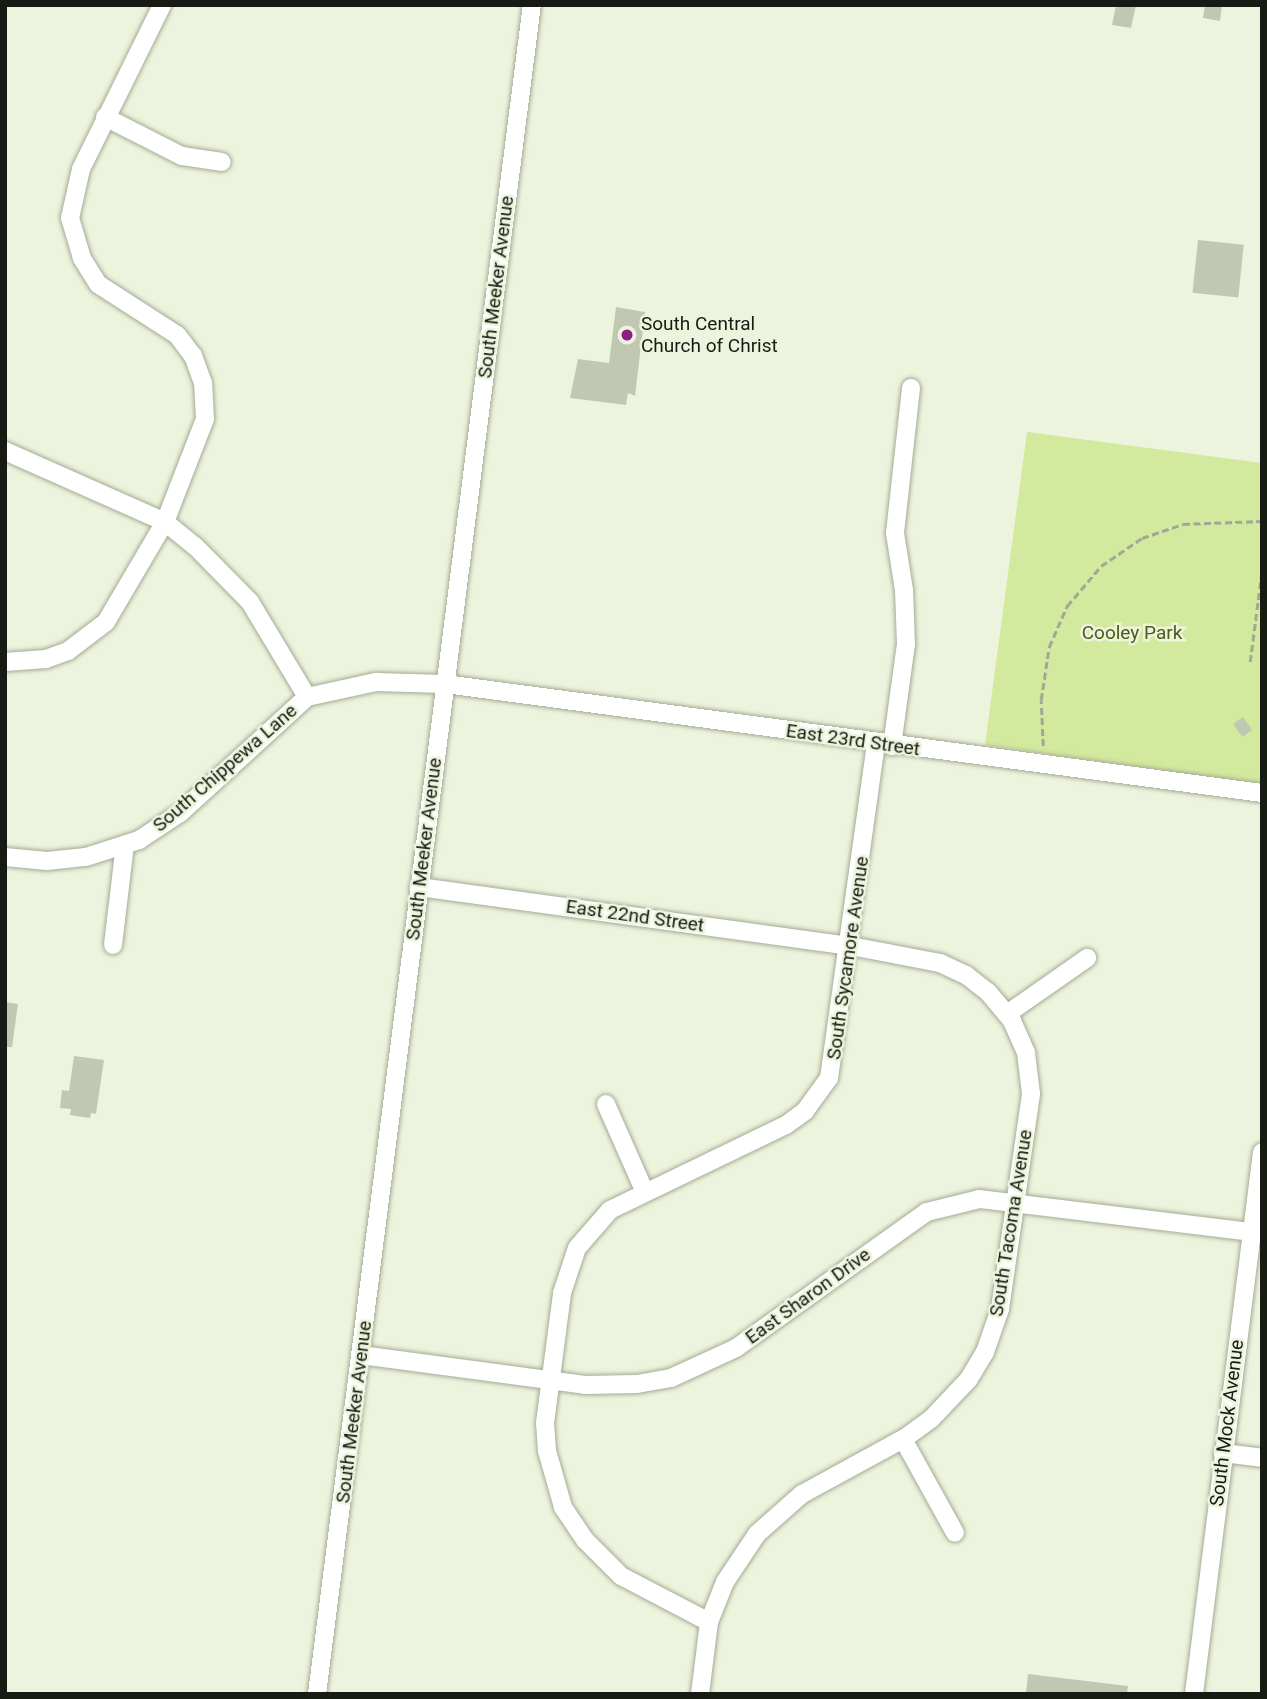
<!DOCTYPE html>
<html>
<head>
<meta charset="utf-8">
<style>
	body { margin:0 }
	#map { position:relative; width:1267px; height:1699px; overflow:hidden; background:#edf4dd; font-family:Roboto,sans-serif }
	div>[style] { position:absolute }
	[style*='--x'] { left:calc(var(--x)*1px); top:calc(var(--y)*1px); width:calc(var(--w)*1px); rotate:calc(var(--a)*1deg) }
	.green>* { inset:0; background:#d3e99d }
	.building>* { inset:0; background:#c1c8b2; transform-origin:0 0 }
	.path>* { height:2.5px; margin-top:-1.25px; transform-origin:0; background:repeating-linear-gradient(90deg,#a2a896 0 7px,transparent 0 10.5px) }
	.roads { filter:drop-shadow(0 0 2px #a4ab95) drop-shadow(0 0 2px #a4ab95) }
	.minor>* { height:18px; margin:-9px; padding:0 9px; transform-origin:9px; border-radius:9px; background:#fff }
	.dots>* { width:19px; height:19px; translate:-50% -50%; box-sizing:border-box; border:4px solid #edf4dd; border-radius:50% }
	span { translate:-50% -50%; white-space:nowrap; text-align:center; line-height:1.15; -webkit-text-stroke:5px #edf4dd; paint-order:stroke }
	.street-label { font-size:19px; color:#181b13 }
	.poi-label { font-size:19px; color:#181b13 }
	.left { translate:0 -50%; text-align:left }
	.park-label { font-size:19px; color:#4d5c1b }
	.frame { position:absolute; inset:0; border:7px solid #181b13; pointer-events:none }
</style>
</head>
<body>
<div id="map">
	<div class="green">
		<div style="clip-path:polygon(1027px 432px,1262px 463px,1262px 785px,985px 745px)"></div>
	</div>
	<div class="building">
		<div style="clip-path:polygon(1116px 5px,1136px 5px,1131px 28px,1112px 25px)"></div>
		<div style="clip-path:polygon(1205px 5px,1222px 5px,1220px 21px,1203px 18px)"></div>
		<div style="left:1198px;top:240px;width:46px;height:53px;rotate:6deg"></div>
		<div style="clip-path:polygon(616px 307px,645px 312px,635px 396px,628px 393px,626px 405px,570px 398px,578px 359px,609px 363px)"></div>
		<div style="left:1243px;top:717px;width:16px;height:12px;rotate:55deg"></div>
		<div style="clip-path:polygon(5px 1002px,18px 1004px,12px 1047px,5px 1047px)"></div>
		<div style="clip-path:polygon(74px 1056px,104px 1060px,96px 1114px,91px 1113px,90px 1118px,70px 1115px,71px 1109px,60px 1108px,62px 1090px,69px 1091px)"></div>
		<div style="clip-path:polygon(1028px 1674px,1128px 1686px,1127px 1694px,1026px 1694px)"></div>
	</div>
	<div class="path">
		<div style="--x:1250;--y:662;--w:94;--a:-82.6"></div>
		<div style="--x:1043;--y:746;--w:46;--a:-92.5"></div>
		<div style="--x:1041;--y:700;--w:54;--a:-81.4"></div>
		<div style="--x:1049;--y:647;--w:45;--a:-66.3"></div>
		<div style="--x:1067;--y:606;--w:52;--a:-49.6"></div>
		<div style="--x:1101;--y:566;--w:50;--a:-34.3"></div>
		<div style="--x:1142;--y:538;--w:43;--a:-18.9"></div>
		<div style="--x:1183;--y:524;--w:79;--a:-2.2"></div>
	</div>
	<div class="roads">
		<div class="minor">
			<div style="--x:105;--y:117;--w:86;--a:26.9"></div>
			<div style="--x:182;--y:156;--w:40;--a:8.5"></div>
			<div style="--x:5;--y:451;--w:175;--a:23.9"></div>
			<div style="--x:165;--y:522;--w:38;--a:39"></div>
			<div style="--x:195;--y:546;--w:78;--a:45.5"></div>
			<div style="--x:250;--y:602;--w:111;--a:59"></div>
			<div style="--x:5;--y:662;--w:41;--a:-4.2"></div>
			<div style="--x:46;--y:659;--w:23;--a:-20"></div>
			<div style="--x:68;--y:651;--w:48;--a:-37.3"></div>
			<div style="--x:106;--y:622;--w:116;--a:-59.5"></div>
			<div style="--x:165;--y:522;--w:110;--a:-68.8"></div>
			<div style="--x:205;--y:419;--w:36;--a:-93"></div>
			<div style="--x:203;--y:383;--w:29;--a:-110"></div>
			<div style="--x:193;--y:356;--w:26;--a:-127"></div>
			<div style="--x:177;--y:335;--w:94;--a:-147.2"></div>
			<div style="--x:98;--y:284;--w:31;--a:-122"></div>
			<div style="--x:82;--y:258;--w:42;--a:-106.7"></div>
			<div style="--x:70;--y:218;--w:50;--a:-77.3"></div>
			<div style="--x:81;--y:169;--w:183;--a:-63.7"></div>
			<div style="--x:892;--y:746;--w:103;--a:-82.2"></div>
			<div style="--x:906;--y:644;--w:54;--a:-92.1"></div>
			<div style="--x:904;--y:590;--w:58;--a:-99"></div>
			<div style="--x:895;--y:533;--w:146;--a:-83.7"></div>
			<div style="--x:5;--y:857;--w:42;--a:5.4"></div>
			<div style="--x:47;--y:861;--w:39;--a:-6"></div>
			<div style="--x:86;--y:857;--w:56;--a:-17.8"></div>
			<div style="--x:139;--y:840;--w:49;--a:-33.4"></div>
			<div style="--x:180;--y:813;--w:172;--a:-42.4"></div>
			<div style="--x:307;--y:697;--w:71;--a:-12.3"></div>
			<div style="--x:376;--y:682;--w:69;--a:1.7"></div>
			<div style="--x:445;--y:684;--w:824;--a:7.6"></div>
			<div style="--x:419;--y:887;--w:436;--a:7.8"></div>
			<div style="--x:851;--y:946;--w:91;--a:10.8"></div>
			<div style="--x:940;--y:963;--w:29;--a:25"></div>
			<div style="--x:966;--y:975;--w:28;--a:38"></div>
			<div style="--x:988;--y:992;--w:38;--a:50"></div>
			<div style="--x:1012;--y:1021;--w:35;--a:66"></div>
			<div style="--x:1026;--y:1053;--w:41;--a:83"></div>
			<div style="--x:1031;--y:1094;--w:217;--a:98.2"></div>
			<div style="--x:1000;--y:1309;--w:46;--a:109.2"></div>
			<div style="--x:985;--y:1352;--w:31;--a:121"></div>
			<div style="--x:969;--y:1379;--w:55;--a:133.5"></div>
			<div style="--x:931;--y:1419;--w:34;--a:144"></div>
			<div style="--x:903;--y:1439;--w:115;--a:151.4"></div>
			<div style="--x:802;--y:1494;--w:60;--a:138.4"></div>
			<div style="--x:757;--y:1534;--w:58;--a:123.7"></div>
			<div style="--x:725;--y:1582;--w:43;--a:111.8"></div>
			<div style="--x:709;--y:1622;--w:73;--a:97.1"></div>
			<div style="--x:113;--y:945;--w:101;--a:-83.2"></div>
			<div style="--x:1007;--y:1014;--w:98;--a:-35"></div>
			<div style="--x:606;--y:1104;--w:94;--a:66.2"></div>
			<div style="--x:361;--y:1355;--w:226;--a:7.6"></div>
			<div style="--x:585;--y:1385;--w:52;--a:-1.1"></div>
			<div style="--x:637;--y:1384;--w:35;--a:-10"></div>
			<div style="--x:671;--y:1378;--w:72;--a:-24.8"></div>
			<div style="--x:736;--y:1348;--w:234;--a:-35.5"></div>
			<div style="--x:927;--y:1212;--w:54;--a:-14"></div>
			<div style="--x:979;--y:1199;--w:285;--a:6.9"></div>
			<div style="--x:903;--y:1439;--w:107;--a:61"></div>
			<div style="--x:1223;--y:1453;--w:39;--a:7"></div>
			<div style="--x:709;--y:1622;--w:99;--a:-152.4"></div>
			<div style="--x:621;--y:1576;--w:51;--a:-135"></div>
			<div style="--x:585;--y:1540;--w:40;--a:-124"></div>
			<div style="--x:563;--y:1507;--w:58;--a:-105.9"></div>
			<div style="--x:547;--y:1451;--w:28;--a:-94"></div>
			<div style="--x:545;--y:1423;--w:131;--a:-82.5"></div>
			<div style="--x:562;--y:1293;--w:47;--a:-71.6"></div>
			<div style="--x:577;--y:1248;--w:50;--a:-49"></div>
			<div style="--x:610;--y:1210;--w:195;--a:-25.8"></div>
			<div style="--x:786;--y:1125;--w:24;--a:-36"></div>
			<div style="--x:805;--y:1111;--w:41;--a:-54"></div>
			<div style="--x:829;--y:1078;--w:337;--a:-82"></div>
			<div style="--x:317;--y:1694;--w:1703;--a:-82.75"></div>
			<div style="--x:1194;--y:1694;--w:546;--a:-82.85"></div>
		</div>
	</div>
	<div class="dots">
		<div style="left:627px;top:335px;background:#8b1f83"></div>
	</div>
	<div class="street-label">
		<span style="left:496px;top:287px;rotate:-83deg">South Meeker Avenue</span>
		<span style="left:853px;top:740px;rotate:8deg">East 23rd Street</span>
		<span style="left:225px;top:768px;rotate:-41deg">South Chippewa Lane</span>
		<span style="left:424px;top:849px;rotate:-83deg">South Meeker Avenue</span>
		<span style="left:635px;top:916px;rotate:8deg">East 22nd Street</span>
		<span style="left:848px;top:958px;rotate:-82deg">South Sycamore Avenue</span>
		<span style="left:1011px;top:1223px;rotate:-81deg">South Tacoma Avenue</span>
		<span style="left:808px;top:1296px;rotate:-36deg">East Sharon Drive</span>
		<span style="left:354px;top:1412px;rotate:-83deg">South Meeker Avenue</span>
		<span style="left:1227px;top:1423px;rotate:-83deg">South Mock Avenue</span>
	</div>
	<div class="poi-label">
		<span class="left" style="left:641px;top:335px">South Central<br>Church of Christ</span>
	</div>
	<div class="park-label">
		<span style="left:1132px;top:633px">Cooley Park</span>
	</div>
	<div class="frame"></div>
</div>
</body>
</html>
